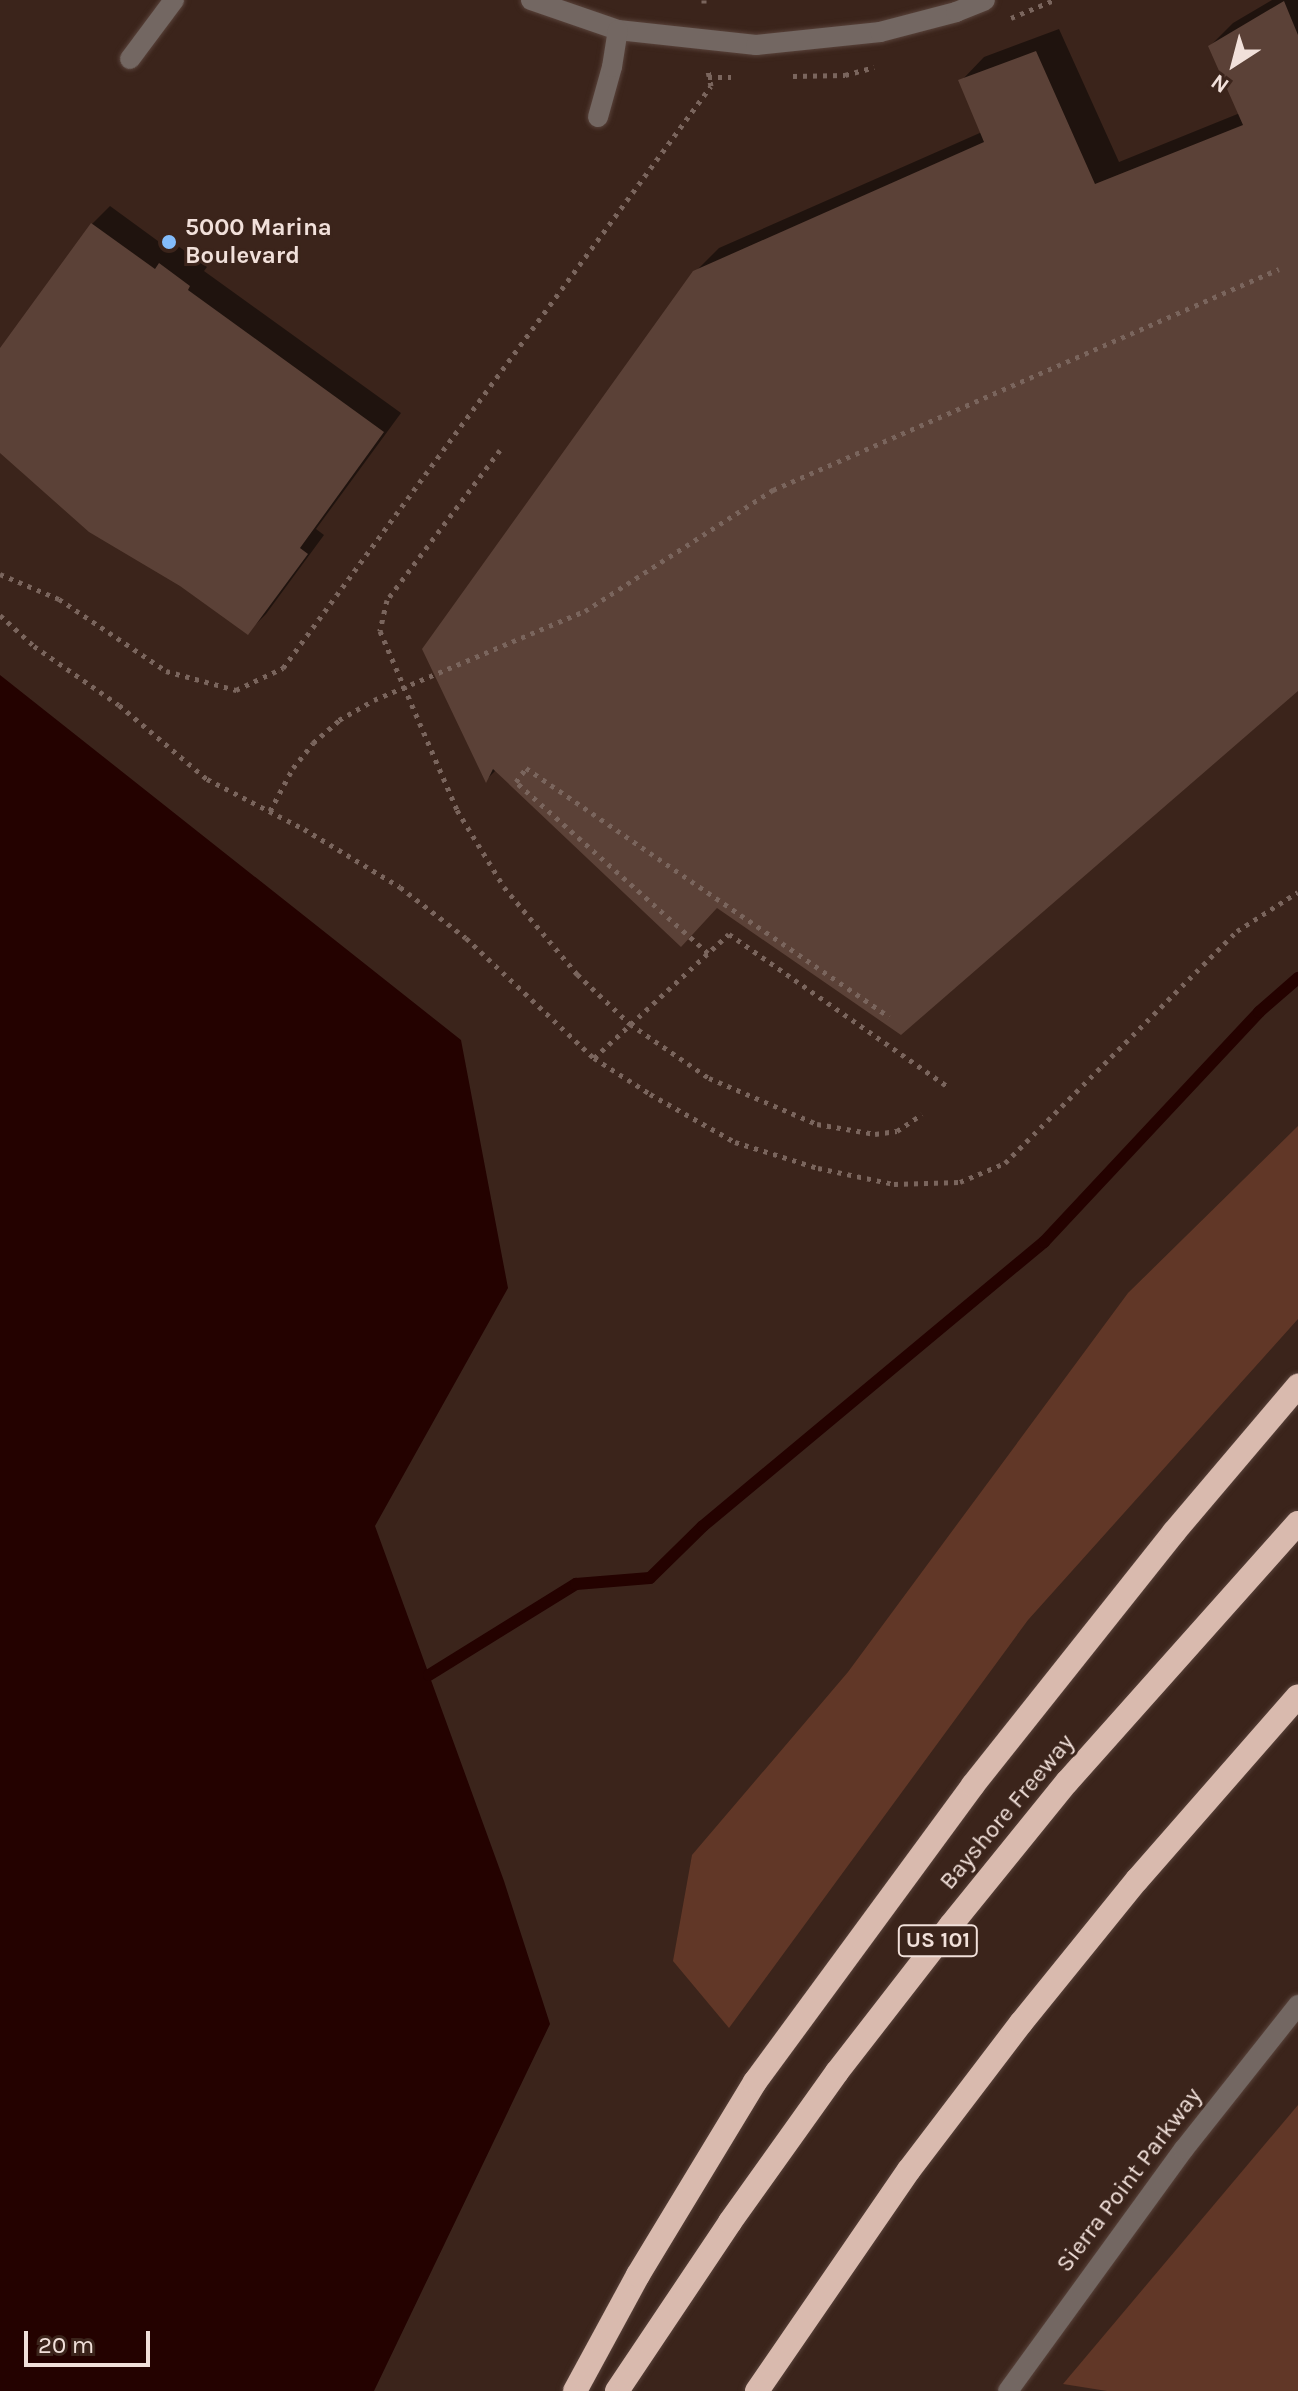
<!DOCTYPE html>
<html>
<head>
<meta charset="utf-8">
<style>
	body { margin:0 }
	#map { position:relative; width:1298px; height:2391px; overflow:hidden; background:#3b241b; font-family:Karla,sans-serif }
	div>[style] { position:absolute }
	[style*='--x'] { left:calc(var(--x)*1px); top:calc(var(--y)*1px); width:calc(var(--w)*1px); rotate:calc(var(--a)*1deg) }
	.green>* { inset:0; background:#613727 }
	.water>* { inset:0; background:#240200 }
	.shadow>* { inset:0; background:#0007 }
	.stream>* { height:12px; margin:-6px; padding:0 6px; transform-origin:6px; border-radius:6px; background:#240200 }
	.building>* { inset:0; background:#5b4137 }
	.path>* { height:5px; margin-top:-2.5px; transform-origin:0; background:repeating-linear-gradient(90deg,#7a655d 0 4px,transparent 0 10px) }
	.roads { filter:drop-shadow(0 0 2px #58423a) drop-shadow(0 0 2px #58423a) }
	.minor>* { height:20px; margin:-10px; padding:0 10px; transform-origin:10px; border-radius:10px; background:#736762 }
	.highway>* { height:24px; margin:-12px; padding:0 12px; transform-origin:12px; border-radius:12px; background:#d9baae }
	.dots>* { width:22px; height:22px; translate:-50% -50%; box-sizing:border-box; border:4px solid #3b241b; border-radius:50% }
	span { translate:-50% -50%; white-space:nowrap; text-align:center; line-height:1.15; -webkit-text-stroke:6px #3b241b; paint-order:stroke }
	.shield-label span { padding:2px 6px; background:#3b241b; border:2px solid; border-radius:6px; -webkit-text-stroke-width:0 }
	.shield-label { font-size:22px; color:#f1e0da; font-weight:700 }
	.poi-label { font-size:24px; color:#f1e0da; font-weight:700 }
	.left { translate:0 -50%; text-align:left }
	.street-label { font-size:24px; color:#f1e0da }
	.north { position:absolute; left:1194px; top:24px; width:80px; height:80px; -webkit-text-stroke:6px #3b241b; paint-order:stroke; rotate:216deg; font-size:22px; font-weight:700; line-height:32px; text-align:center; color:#f1e0da }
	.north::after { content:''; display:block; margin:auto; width:28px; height:36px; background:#f1e0da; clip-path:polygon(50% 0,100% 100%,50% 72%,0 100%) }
	.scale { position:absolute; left:24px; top:2331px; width:126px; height:36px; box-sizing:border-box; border:4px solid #f1e0da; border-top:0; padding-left:10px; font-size:24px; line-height:28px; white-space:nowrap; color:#f1e0da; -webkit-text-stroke:6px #3b241b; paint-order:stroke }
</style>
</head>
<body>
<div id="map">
	<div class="green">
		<div style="clip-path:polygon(1298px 1126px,1298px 1319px,1028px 1620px,729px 2028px,673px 1961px,692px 1855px,848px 1672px,1128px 1293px)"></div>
		<div style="clip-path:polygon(1298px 2105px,1298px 2391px,1107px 2391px,1063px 2384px)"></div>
	</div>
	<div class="water">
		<div style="clip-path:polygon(0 675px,461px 1040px,508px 1288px,375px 1526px,504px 1881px,550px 2024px,374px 2391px,0 2391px)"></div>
	</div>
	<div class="shadow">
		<div style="clip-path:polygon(1272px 0,1298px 0,1298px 688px,718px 906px,497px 769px,486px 780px,695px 272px,719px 248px,982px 132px,961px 81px,984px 57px,1059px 29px,1119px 162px,1240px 113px,1210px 46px,1233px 23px)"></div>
		<div style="clip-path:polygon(110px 206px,173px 252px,178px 246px,207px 267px,204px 271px,401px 413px,316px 529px,324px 535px,266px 614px,248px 632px,181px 584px,91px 530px,24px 474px,0 449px,0 352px,92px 224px)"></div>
	</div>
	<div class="stream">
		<div style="--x:429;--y:1675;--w:173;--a:-31.8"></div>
		<div style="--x:576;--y:1584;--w:74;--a:-4.6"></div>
		<div style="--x:650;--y:1578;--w:74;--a:-44.5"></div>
		<div style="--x:703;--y:1526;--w:444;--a:-39.8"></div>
		<div style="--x:1044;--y:1242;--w:315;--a:-46.9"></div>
		<div style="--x:1259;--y:1012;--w:52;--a:-41.1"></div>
	</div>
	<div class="building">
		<div style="clip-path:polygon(1284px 1px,1298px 35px,1298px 691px,901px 1035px,717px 908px,681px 947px,493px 769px,486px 783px,422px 649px,693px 271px,984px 142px,958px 80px,1036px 51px,1095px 184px,1243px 125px,1208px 46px)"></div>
		<div style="clip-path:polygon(91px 223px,155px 269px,159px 263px,190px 286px,188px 290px,384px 432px,300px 548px,308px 554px,248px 635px,180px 586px,89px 532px,0 453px,0 348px)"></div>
	</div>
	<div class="path">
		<div style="--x:704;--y:0;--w:3;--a:90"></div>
		<div style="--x:1011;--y:18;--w:47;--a:-22.7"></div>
		<div style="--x:793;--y:76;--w:52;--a:-1.1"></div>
		<div style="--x:845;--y:75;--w:30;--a:-15"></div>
		<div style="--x:708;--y:77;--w:23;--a:0"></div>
		<div style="--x:500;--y:450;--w:188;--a:127"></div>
		<div style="--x:387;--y:600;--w:32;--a:103"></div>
		<div style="--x:380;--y:631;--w:195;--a:66.7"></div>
		<div style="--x:457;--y:810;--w:90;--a:58.6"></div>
		<div style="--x:504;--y:887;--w:114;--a:50"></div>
		<div style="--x:577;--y:974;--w:73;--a:43.3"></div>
		<div style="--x:630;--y:1024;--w:96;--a:34.4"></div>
		<div style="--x:709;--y:1078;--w:117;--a:23.1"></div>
		<div style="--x:817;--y:1124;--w:59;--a:9.8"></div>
		<div style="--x:875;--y:1134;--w:22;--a:-8"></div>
		<div style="--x:897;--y:1131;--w:30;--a:-34"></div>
		<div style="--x:0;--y:574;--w:64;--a:23"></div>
		<div style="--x:59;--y:599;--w:129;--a:33.9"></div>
		<div style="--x:166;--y:671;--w:73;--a:15.2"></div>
		<div style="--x:236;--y:690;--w:52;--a:-25.1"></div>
		<div style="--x:283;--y:668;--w:722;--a:-53.67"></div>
		<div style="--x:711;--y:86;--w:15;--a:-101"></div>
		<div style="--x:0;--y:615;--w:46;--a:42.4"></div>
		<div style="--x:34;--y:646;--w:103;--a:34.8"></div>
		<div style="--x:119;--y:705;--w:115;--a:40.1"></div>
		<div style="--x:207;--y:779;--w:109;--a:27.3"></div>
		<div style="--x:304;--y:829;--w:112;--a:31.1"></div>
		<div style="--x:400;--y:887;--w:83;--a:37.7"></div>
		<div style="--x:466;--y:938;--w:175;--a:43.2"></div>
		<div style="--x:594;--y:1058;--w:67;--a:32.7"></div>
		<div style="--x:650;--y:1094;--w:98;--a:29.5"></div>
		<div style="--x:735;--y:1142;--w:87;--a:17.4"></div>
		<div style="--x:818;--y:1168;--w:78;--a:11.9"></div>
		<div style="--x:894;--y:1184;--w:66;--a:-1.7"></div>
		<div style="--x:960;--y:1182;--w:49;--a:-22.9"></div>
		<div style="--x:1005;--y:1163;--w:328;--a:-45"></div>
		<div style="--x:1237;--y:931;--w:72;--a:-32.6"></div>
		<div style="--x:270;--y:811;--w:49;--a:-61.9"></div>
		<div style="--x:293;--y:768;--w:32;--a:-51"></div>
		<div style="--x:313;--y:743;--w:35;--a:-41"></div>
		<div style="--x:339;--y:720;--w:40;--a:-29.7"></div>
		<div style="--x:374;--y:700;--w:229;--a:-22.9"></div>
		<div style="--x:585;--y:611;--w:224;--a:-32.8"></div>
		<div style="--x:773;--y:490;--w:552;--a:-23.59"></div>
		<div style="--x:708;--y:953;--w:257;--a:-138.3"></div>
		<div style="--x:516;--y:782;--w:17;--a:-54"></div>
		<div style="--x:526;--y:768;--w:440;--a:34.4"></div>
		<div style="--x:594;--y:1058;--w:183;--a:-42.6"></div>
		<div style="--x:729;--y:934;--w:269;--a:34.9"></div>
	</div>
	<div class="roads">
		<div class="minor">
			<div style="--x:531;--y:0;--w:92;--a:19"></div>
			<div style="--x:618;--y:30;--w:139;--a:6.2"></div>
			<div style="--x:756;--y:45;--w:125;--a:-6"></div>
			<div style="--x:880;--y:32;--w:79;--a:-14.7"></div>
			<div style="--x:956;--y:12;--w:31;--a:-22"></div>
			<div style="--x:130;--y:59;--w:74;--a:-53.3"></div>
			<div style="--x:598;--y:117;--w:52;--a:-74.4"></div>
			<div style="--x:612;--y:67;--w:37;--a:-81"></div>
			<div style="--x:1008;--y:2391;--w:299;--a:-54"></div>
			<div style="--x:1184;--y:2149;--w:184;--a:-51.6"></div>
		</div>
		<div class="highway">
			<div style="--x:575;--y:2391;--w:132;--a:-61.5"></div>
			<div style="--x:638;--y:2275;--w:226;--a:-58.8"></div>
			<div style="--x:755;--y:2082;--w:368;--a:-53.7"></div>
			<div style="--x:973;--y:1785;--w:323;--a:-51.5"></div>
			<div style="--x:1174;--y:1532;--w:192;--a:-49.7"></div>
			<div style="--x:617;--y:2391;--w:203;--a:-56.2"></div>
			<div style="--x:730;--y:2222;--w:184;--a:-54.5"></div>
			<div style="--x:837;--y:2072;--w:186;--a:-52.2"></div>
			<div style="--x:951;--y:1925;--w:184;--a:-51"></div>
			<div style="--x:1067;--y:1782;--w:347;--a:-48.3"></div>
			<div style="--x:757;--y:2391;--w:268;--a:-55.5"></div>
			<div style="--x:909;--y:2170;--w:185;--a:-52.7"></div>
			<div style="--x:1021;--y:2023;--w:184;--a:-51"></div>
			<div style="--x:1137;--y:1880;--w:244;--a:-48.8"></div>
		</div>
	</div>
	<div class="dots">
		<div style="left:169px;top:242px;background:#83bcfb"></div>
	</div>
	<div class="shield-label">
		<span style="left:938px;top:1941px">US 101</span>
	</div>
	<div class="poi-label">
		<span class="left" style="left:185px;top:242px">5000 Marina<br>Boulevard</span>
	</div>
	<div class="street-label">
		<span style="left:1007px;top:1812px;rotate:-50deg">Bayshore Freeway</span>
		<span style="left:1129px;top:2180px;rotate:-53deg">Sierra Point Parkway</span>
	</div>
	<div class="north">N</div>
	<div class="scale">20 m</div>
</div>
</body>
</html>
